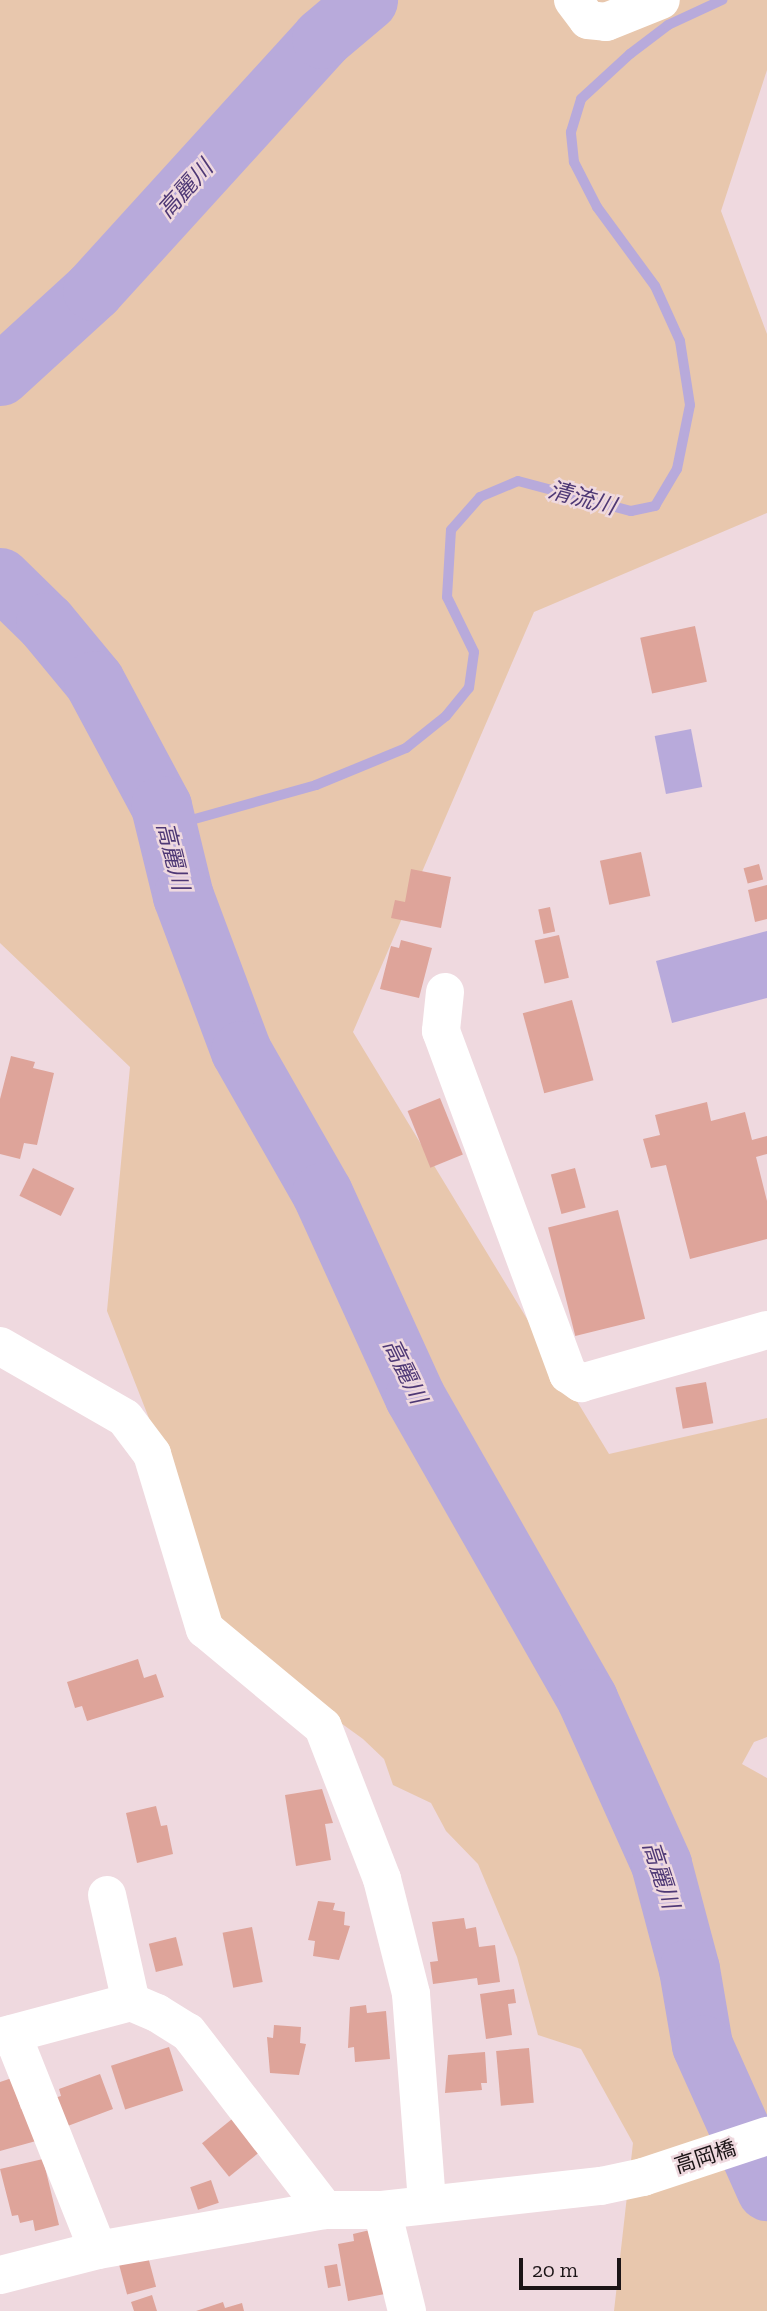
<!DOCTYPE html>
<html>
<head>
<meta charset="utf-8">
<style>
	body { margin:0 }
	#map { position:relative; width:767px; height:2311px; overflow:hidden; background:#efd9df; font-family:"Zilla Slab","Noto Sans JP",serif }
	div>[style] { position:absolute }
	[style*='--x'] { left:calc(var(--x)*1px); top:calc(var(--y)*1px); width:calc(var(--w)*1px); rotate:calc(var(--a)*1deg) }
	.green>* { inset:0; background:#e8c7ad }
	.water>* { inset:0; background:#b8aadb; transform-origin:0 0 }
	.stream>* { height:10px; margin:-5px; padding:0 5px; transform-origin:5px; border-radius:5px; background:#b8aadb }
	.river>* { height:61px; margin:-30.5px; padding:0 30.5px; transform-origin:30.5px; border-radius:30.5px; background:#b8aadb }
	.building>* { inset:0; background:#dea49a; transform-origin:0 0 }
	.minor>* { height:38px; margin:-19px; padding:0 19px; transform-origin:19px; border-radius:19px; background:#fff }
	span { translate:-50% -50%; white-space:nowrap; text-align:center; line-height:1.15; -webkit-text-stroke:5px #efd9df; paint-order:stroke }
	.street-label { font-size:21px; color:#1b1416 }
	.water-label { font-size:23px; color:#4e3875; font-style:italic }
	.scale { position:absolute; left:519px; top:2258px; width:102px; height:32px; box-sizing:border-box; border:4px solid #1b1416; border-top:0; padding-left:9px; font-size:21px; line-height:24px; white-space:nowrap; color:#1b1416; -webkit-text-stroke:5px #efd9df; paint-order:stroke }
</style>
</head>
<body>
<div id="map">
	<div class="green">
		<div style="clip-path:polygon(0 0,767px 0,767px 70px,721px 211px,767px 334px,767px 513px,534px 612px,353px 1032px,609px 1454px,767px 1418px,767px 1737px,754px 1742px,742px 1764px,767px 1778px,767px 2311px,614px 2311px,633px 2143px,581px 2049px,538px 2035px,517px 1957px,478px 1864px,446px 1831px,431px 1803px,393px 1785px,384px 1759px,363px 1739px,212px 1630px,161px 1449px,107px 1311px,130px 1067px,0 943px)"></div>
	</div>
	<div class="water">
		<div style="left:691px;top:729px;width:59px;height:37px;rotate:79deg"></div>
		<div style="clip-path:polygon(767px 931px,767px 998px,672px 1023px,656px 961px)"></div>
	</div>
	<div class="stream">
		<div style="--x:166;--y:827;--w:156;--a:-15.6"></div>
		<div style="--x:316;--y:785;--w:97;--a:-22.3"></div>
		<div style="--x:406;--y:748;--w:51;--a:-38.7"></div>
		<div style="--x:446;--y:716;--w:36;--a:-51"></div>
		<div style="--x:469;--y:688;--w:36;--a:-82"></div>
		<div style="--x:474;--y:652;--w:61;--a:-116.1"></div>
		<div style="--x:447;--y:597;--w:67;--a:-86.6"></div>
		<div style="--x:451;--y:530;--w:44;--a:-48.7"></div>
		<div style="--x:480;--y:497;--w:41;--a:-22.8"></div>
		<div style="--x:518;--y:481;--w:117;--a:14.9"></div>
		<div style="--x:631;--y:511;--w:25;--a:-12"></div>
		<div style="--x:655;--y:506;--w:43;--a:-59.3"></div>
		<div style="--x:677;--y:469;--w:65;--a:-78.5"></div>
		<div style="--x:690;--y:405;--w:65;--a:-98.9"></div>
		<div style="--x:680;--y:341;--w:60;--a:-114.4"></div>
		<div style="--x:655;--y:286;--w:98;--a:-126.3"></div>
		<div style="--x:597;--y:207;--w:51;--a:-117.1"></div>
		<div style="--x:574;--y:162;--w:30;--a:-96"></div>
		<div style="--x:571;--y:132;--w:34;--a:-73"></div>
		<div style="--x:581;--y:99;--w:67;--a:-42.6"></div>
		<div style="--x:630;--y:54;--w:48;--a:-37.3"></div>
		<div style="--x:668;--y:25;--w:60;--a:-24.8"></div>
	</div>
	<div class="river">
		<div style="--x:0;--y:375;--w:126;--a:-42.4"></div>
		<div style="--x:93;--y:290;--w:341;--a:-47.7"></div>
		<div style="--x:322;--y:38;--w:59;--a:-40.2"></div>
		<div style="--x:0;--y:578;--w:64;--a:44.4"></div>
		<div style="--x:46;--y:623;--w:75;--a:50.4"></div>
		<div style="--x:94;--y:681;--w:142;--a:61.8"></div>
		<div style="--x:161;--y:806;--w:93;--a:76.3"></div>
		<div style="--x:183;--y:896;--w:165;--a:69.5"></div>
		<div style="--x:241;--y:1051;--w:163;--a:60.3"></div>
		<div style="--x:322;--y:1193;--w:224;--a:65.5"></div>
		<div style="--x:415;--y:1397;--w:348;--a:60.3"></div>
		<div style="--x:587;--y:1699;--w:181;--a:65.8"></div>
		<div style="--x:661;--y:1864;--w:109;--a:75.1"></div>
		<div style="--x:689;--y:1969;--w:77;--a:80.3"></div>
		<div style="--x:702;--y:2045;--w:159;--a:65.9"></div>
	</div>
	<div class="building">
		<div style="left:695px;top:626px;width:57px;height:56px;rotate:78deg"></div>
		<div style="left:641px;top:852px;width:45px;height:42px;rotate:78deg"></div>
		<div style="left:759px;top:864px;width:16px;height:16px;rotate:75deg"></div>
		<div style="clip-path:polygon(411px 869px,451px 877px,441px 928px,391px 918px,395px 900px,405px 902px)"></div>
		<div style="clip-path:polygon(767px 885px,767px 919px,755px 922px,748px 890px)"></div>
		<div style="left:550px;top:907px;width:25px;height:12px;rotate:78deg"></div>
		<div style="left:559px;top:935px;width:44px;height:25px;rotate:77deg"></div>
		<div style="clip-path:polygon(401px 940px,432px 948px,419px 998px,380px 989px,391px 946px,399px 948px)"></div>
		<div style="left:572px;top:1000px;width:83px;height:51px;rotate:75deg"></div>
		<div style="clip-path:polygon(11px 1056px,35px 1062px,33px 1068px,54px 1073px,37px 1145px,24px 1143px,20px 1159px,0 1154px,0 1099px)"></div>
		<div style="left:440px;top:1098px;width:61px;height:35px;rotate:68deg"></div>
		<div style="clip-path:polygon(707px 1102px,711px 1121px,745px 1112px,752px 1140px,767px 1136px,767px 1154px,756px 1157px,767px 1201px,767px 1239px,690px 1259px,666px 1165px,651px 1168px,643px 1139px,660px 1135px,655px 1115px)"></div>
		<div style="left:33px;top:1168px;width:46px;height:31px;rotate:26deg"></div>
		<div style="left:575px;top:1168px;width:41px;height:25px;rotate:75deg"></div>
		<div style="left:618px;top:1210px;width:112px;height:72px;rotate:76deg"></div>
		<div style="left:706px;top:1382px;width:42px;height:31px;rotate:80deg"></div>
		<div style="clip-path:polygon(138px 1659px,144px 1678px,156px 1674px,164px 1697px,87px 1721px,82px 1706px,75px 1708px,67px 1682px)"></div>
		<div style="clip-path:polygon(322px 1789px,333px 1823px,325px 1824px,331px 1860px,296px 1866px,285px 1795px)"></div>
		<div style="clip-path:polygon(156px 1806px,161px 1826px,167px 1825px,173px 1854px,137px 1863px,126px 1813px)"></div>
		<div style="clip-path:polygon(318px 1901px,335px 1903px,333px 1910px,345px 1912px,344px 1925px,350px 1926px,339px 1960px,313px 1956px,315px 1941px,308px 1940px)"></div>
		<div style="clip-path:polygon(464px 1918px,466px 1929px,476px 1927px,479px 1947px,495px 1945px,500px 1982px,478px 1985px,477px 1978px,433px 1984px,430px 1962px,438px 1961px,432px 1922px)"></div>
		<div style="left:252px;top:1927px;width:56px;height:30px;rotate:79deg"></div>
		<div style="left:176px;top:1937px;width:29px;height:28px;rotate:76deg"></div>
		<div style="clip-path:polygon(514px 1989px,516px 2003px,508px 2004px,512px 2035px,486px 2039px,480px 1994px)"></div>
		<div style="clip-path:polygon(366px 2005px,367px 2013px,386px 2011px,390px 2059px,355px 2062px,354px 2047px,348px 2048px,350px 2007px)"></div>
		<div style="clip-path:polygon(274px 2025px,301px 2027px,300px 2043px,306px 2044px,299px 2075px,270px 2073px,267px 2037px,273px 2038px)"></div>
		<div style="left:169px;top:2047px;width:46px;height:61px;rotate:72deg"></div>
		<div style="left:529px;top:2048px;width:55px;height:33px;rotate:85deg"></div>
		<div style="clip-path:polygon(485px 2052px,487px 2083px,481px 2083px,482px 2090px,445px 2093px,448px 2055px)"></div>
		<div style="clip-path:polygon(100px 2074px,113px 2109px,65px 2127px,54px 2098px,61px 2096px,59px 2089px)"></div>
		<div style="clip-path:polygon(12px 2078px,21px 2109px,27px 2107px,36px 2141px,0 2151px,0 2082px)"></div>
		<div style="left:237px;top:2115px;width:43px;height:45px;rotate:51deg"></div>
		<div style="clip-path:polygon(43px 2159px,59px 2225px,35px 2231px,33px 2220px,20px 2223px,18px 2215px,12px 2216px,0 2169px)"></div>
		<div style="left:211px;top:2180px;width:24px;height:22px;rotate:71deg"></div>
		<div style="clip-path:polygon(370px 2230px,385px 2294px,348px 2301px,338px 2244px,354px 2241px,353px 2234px)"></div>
		<div style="left:147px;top:2253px;width:35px;height:30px;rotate:75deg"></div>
		<div style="left:337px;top:2264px;width:22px;height:13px;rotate:80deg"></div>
		<div style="clip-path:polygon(152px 2295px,157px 2311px,134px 2311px,131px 2302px)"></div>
		<div style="clip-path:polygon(223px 2302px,225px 2308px,242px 2303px,244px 2311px,196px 2311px)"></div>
	</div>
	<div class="minor">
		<div style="--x:573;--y:0;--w:25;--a:53"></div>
		<div style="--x:588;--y:20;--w:18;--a:6"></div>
		<div style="--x:606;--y:22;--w:59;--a:-21.8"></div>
		<div style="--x:445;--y:992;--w:39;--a:96"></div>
		<div style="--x:441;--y:1031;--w:366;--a:69.7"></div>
		<div style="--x:568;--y:1374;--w:16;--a:35"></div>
		<div style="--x:581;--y:1383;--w:193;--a:-15.9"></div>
		<div style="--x:0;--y:1346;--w:144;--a:29.9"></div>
		<div style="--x:125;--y:1418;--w:45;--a:53.1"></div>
		<div style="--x:152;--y:1454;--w:183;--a:73.2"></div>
		<div style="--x:205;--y:1629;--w:153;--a:39.7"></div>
		<div style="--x:323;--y:1727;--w:163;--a:68.8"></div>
		<div style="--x:382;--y:1879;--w:119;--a:75.8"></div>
		<div style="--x:411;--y:1994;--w:211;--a:85.6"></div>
		<div style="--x:107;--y:1895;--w:110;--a:77.4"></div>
		<div style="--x:12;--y:2034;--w:232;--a:68.3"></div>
		<div style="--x:0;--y:2037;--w:136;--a:-15"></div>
		<div style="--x:131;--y:2002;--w:28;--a:23"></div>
		<div style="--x:157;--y:2013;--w:36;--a:32"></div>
		<div style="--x:188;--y:2032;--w:225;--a:52.4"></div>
		<div style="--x:382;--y:2210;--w:104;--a:76.1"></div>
		<div style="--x:0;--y:2275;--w:101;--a:-14.3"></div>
		<div style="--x:98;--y:2250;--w:230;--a:-10"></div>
		<div style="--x:325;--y:2210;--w:57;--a:0"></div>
		<div style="--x:382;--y:2210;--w:220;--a:-6.3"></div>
		<div style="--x:601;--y:2186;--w:43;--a:-12.1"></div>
		<div style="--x:643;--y:2177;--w:131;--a:-18.3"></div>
	</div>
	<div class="street-label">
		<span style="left:705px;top:2157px;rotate:-18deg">高岡橋</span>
	</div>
	<div class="water-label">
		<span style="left:185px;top:189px;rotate:-48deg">高麗川</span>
		<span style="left:582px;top:498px;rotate:15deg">清流川</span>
		<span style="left:173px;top:856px;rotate:76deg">高麗川</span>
		<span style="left:405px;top:1371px;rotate:64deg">高麗川</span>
		<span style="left:661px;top:1875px;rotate:72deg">高麗川</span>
	</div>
	<div class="scale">20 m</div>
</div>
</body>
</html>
